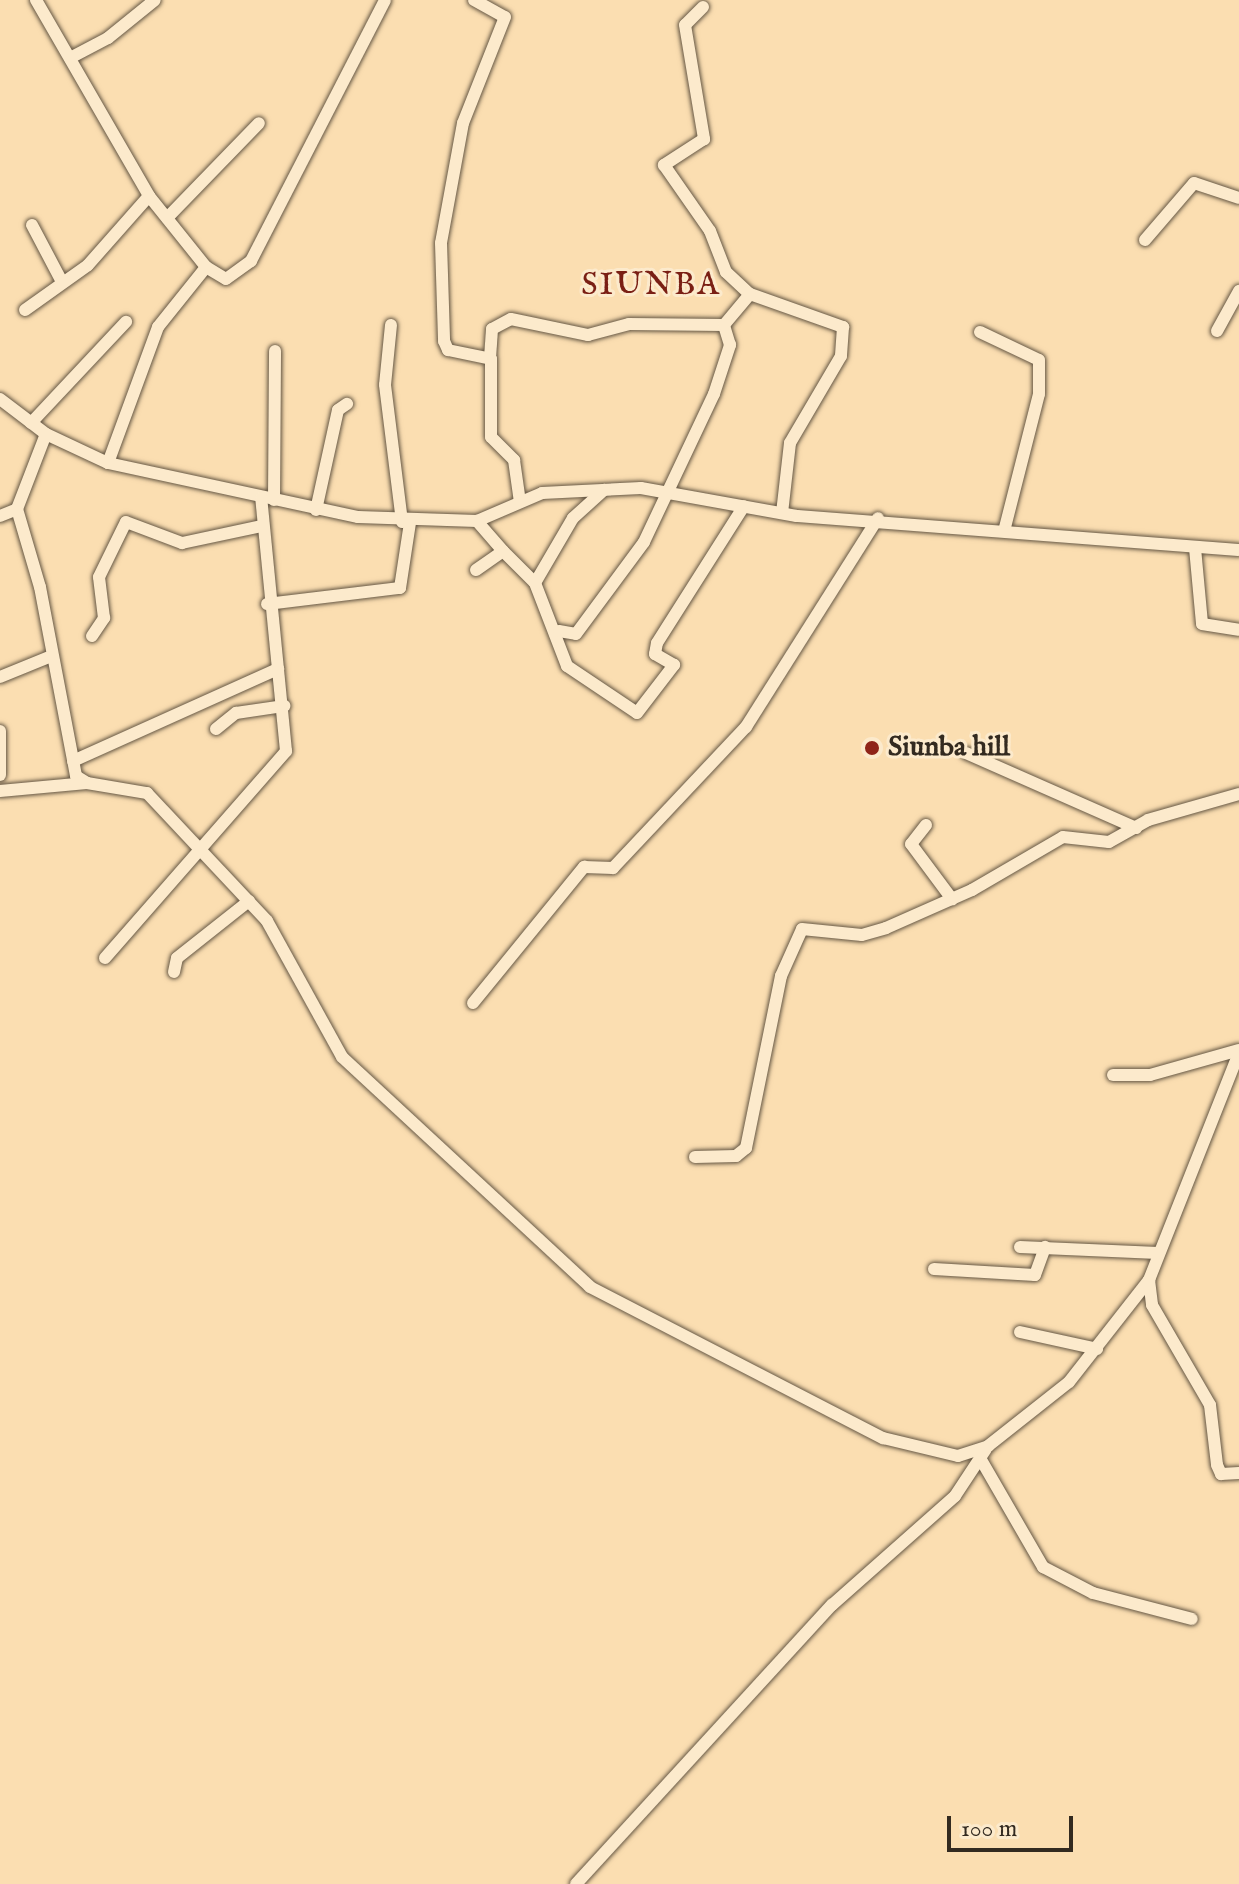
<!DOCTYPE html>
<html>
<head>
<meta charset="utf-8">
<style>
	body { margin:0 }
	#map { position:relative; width:1239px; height:1884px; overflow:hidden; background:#fbdeb1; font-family:"IM FELL English",serif }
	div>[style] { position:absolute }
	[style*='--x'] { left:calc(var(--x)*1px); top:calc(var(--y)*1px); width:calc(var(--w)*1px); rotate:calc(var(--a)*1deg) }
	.roads { filter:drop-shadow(0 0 2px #655744) drop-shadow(0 0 2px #655744) }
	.minor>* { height:12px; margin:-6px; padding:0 6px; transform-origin:6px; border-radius:6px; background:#fceacc }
	.dots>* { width:22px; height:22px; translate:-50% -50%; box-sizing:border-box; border:4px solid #fceacc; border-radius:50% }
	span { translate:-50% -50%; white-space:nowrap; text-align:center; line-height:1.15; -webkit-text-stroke:6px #fceacc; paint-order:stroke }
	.poi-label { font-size:28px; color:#332a20; font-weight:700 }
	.left { translate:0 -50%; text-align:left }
	.quarter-label { font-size:32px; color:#7a1f14; letter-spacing:2px }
	.scale { position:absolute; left:947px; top:1816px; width:126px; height:36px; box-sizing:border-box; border:4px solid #332a20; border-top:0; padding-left:10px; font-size:24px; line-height:28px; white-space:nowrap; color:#332a20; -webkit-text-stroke:6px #fceacc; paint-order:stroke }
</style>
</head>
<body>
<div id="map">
	<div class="roads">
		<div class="minor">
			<div style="--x:36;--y:0;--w:226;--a:60"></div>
			<div style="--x:149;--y:196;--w:91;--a:51.2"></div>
			<div style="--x:474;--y:0;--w:35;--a:29"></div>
			<div style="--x:505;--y:17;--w:114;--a:111.6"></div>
			<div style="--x:463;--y:123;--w:122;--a:100.4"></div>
			<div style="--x:441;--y:243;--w:98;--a:88.2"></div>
			<div style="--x:444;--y:341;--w:10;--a:66"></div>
			<div style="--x:448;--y:350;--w:44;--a:11.8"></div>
			<div style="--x:491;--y:359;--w:78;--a:90"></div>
			<div style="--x:491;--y:437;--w:33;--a:45"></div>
			<div style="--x:514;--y:460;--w:42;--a:81.9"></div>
			<div style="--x:703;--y:7;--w:25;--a:135"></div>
			<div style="--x:685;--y:25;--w:116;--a:80.5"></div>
			<div style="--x:704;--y:139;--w:48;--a:147"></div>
			<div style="--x:664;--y:165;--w:80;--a:55.1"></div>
			<div style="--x:710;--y:231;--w:44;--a:68.7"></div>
			<div style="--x:726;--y:272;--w:33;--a:43"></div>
			<div style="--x:750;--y:294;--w:99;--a:19.5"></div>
			<div style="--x:843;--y:327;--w:29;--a:94"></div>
			<div style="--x:841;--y:356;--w:101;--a:120.4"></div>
			<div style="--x:790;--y:443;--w:70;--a:96.5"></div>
			<div style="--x:70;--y:58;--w:43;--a:-27.8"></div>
			<div style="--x:108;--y:38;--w:60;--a:-39"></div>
			<div style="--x:167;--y:218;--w:132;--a:-45.9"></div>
			<div style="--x:32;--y:225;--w:64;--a:62.2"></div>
			<div style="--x:1145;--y:240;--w:75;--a:-49.3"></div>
			<div style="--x:1194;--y:183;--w:47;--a:18.4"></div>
			<div style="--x:25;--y:310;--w:77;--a:-35.5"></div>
			<div style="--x:88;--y:265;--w:92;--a:-48.5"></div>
			<div style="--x:391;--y:325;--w:60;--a:95.7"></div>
			<div style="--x:385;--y:385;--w:138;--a:82.9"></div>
			<div style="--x:1217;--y:331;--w:46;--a:-61.2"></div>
			<div style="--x:980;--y:332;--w:65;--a:25.4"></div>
			<div style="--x:1039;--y:360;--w:34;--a:90"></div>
			<div style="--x:1039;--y:394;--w:141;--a:104.3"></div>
			<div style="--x:490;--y:358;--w:29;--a:-86"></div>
			<div style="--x:492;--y:329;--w:21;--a:-28"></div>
			<div style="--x:511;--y:319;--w:79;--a:11.7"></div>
			<div style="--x:588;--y:335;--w:42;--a:-15"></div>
			<div style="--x:629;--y:324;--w:95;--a:0.6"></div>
			<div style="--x:0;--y:399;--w:58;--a:37.3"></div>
			<div style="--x:46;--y:434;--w:68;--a:25.1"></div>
			<div style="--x:108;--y:463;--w:256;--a:12.2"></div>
			<div style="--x:358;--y:517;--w:119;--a:1.9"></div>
			<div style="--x:477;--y:521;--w:71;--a:-23.3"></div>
			<div style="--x:542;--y:493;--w:99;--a:-2.9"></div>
			<div style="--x:641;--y:488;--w:158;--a:10.2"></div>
			<div style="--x:797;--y:516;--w:443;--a:4.4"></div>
			<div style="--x:31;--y:423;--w:139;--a:-46.8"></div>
			<div style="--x:108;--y:463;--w:145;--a:-69.8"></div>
			<div style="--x:158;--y:327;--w:77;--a:-51.3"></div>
			<div style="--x:206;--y:267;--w:23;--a:31"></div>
			<div style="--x:226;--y:279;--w:31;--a:-36"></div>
			<div style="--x:251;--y:261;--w:293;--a:-62.8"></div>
			<div style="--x:274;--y:500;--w:149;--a:-89.6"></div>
			<div style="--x:17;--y:509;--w:81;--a:73.6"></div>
			<div style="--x:40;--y:587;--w:192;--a:79.2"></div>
			<div style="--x:76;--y:776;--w:13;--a:32"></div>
			<div style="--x:316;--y:510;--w:102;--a:-77.6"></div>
			<div style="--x:338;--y:410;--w:11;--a:-34"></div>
			<div style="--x:0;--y:516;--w:18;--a:-22"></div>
			<div style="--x:17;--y:509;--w:80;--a:-68.9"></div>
			<div style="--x:1195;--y:548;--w:76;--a:84.7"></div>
			<div style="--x:1202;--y:624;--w:37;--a:9"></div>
			<div style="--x:503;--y:551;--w:45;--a:45"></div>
			<div style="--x:535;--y:583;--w:89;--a:68.9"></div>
			<div style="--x:567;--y:666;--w:84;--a:33.9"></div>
			<div style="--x:637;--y:713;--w:61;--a:-52.4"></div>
			<div style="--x:674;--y:665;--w:22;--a:-150"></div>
			<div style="--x:655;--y:654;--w:11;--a:-80"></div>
			<div style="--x:657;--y:643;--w:162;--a:-57.6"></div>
			<div style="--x:476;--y:570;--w:33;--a:-35"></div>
			<div style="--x:503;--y:551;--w:40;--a:-131"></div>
			<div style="--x:535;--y:583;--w:75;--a:-59.7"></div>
			<div style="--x:573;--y:518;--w:42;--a:-42.1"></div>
			<div style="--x:267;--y:604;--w:134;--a:-6.9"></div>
			<div style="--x:400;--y:588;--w:66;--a:-81.3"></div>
			<div style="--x:559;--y:631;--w:17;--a:10"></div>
			<div style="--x:576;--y:634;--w:114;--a:-53.5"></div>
			<div style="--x:644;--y:542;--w:164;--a:-64.7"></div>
			<div style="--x:714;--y:394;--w:52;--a:-71.9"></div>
			<div style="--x:730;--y:345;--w:21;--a:-107"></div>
			<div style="--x:724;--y:325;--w:40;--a:-50"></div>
			<div style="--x:92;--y:636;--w:22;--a:-56"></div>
			<div style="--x:104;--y:618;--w:41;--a:-97"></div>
			<div style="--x:99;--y:577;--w:61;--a:-63.9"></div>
			<div style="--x:126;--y:522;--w:60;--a:20.6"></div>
			<div style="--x:182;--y:543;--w:82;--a:-12"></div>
			<div style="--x:0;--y:677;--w:53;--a:-22.2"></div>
			<div style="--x:216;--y:729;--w:26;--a:-39"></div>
			<div style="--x:236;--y:713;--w:49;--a:-8.3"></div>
			<div style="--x:0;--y:731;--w:44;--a:90"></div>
			<div style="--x:966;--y:753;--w:186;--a:23.8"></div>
			<div style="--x:73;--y:761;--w:225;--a:-24.2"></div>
			<div style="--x:0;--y:791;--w:87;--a:-5.3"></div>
			<div style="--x:87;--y:783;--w:61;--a:9.5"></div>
			<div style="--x:147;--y:793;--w:175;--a:46.8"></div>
			<div style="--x:267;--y:921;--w:155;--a:61.1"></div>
			<div style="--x:342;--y:1057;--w:338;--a:42.8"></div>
			<div style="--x:590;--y:1287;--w:330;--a:27.3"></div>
			<div style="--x:883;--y:1438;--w:77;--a:13.5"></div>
			<div style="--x:958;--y:1456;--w:32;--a:-18"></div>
			<div style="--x:988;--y:1446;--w:103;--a:-38.3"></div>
			<div style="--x:1069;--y:1382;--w:130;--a:-51.9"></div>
			<div style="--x:1149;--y:1280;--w:244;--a:-68.4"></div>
			<div style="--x:926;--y:825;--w:24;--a:128"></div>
			<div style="--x:911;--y:844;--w:69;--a:53.3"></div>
			<div style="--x:105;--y:958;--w:275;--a:-48.8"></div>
			<div style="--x:286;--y:751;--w:254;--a:-95.6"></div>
			<div style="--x:174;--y:972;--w:14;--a:-78"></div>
			<div style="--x:177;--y:958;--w:92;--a:-38.4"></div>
			<div style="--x:473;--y:1003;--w:176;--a:-50.8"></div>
			<div style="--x:584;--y:867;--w:29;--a:2"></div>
			<div style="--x:613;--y:868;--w:194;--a:-46.7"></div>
			<div style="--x:746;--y:727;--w:247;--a:-57.7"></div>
			<div style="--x:1113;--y:1075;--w:37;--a:0"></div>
			<div style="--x:1150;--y:1075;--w:92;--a:-15.7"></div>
			<div style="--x:695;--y:1157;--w:41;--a:-1.4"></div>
			<div style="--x:736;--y:1156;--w:13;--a:-39"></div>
			<div style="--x:746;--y:1148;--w:176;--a:-78.5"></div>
			<div style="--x:781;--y:976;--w:51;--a:-65.9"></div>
			<div style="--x:802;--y:929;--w:60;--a:5.7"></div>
			<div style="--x:862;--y:935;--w:25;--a:-16"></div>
			<div style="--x:886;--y:928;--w:94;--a:-23.8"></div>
			<div style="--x:972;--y:890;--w:105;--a:-30.2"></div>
			<div style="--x:1063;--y:837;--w:46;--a:6.2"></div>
			<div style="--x:1109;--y:842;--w:45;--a:-29.4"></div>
			<div style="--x:1148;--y:820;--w:95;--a:-15.9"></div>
			<div style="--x:1020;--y:1247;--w:138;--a:2.5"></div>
			<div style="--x:934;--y:1269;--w:101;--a:3.4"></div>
			<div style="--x:1035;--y:1275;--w:30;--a:-70"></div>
			<div style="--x:1149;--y:1280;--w:25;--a:83"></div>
			<div style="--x:1152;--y:1305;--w:116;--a:59.9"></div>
			<div style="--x:1210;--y:1405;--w:60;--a:83.3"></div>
			<div style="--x:1217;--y:1465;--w:10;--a:66"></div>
			<div style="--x:1221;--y:1474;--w:18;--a:-3"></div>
			<div style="--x:1020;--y:1332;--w:79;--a:12.4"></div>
			<div style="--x:980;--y:1458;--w:126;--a:60"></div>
			<div style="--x:1043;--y:1567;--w:56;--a:27.5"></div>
			<div style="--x:1093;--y:1593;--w:102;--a:14.7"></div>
			<div style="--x:576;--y:1884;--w:379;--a:-47.5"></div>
			<div style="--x:832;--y:1605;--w:164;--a:-41.5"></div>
			<div style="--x:955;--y:1496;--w:56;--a:-56.6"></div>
		</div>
	</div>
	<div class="dots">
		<div style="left:872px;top:748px;background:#8f2418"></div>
	</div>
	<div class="poi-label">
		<span class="left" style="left:888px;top:748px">Siunba hill</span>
	</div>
	<div class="quarter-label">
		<span style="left:651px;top:286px">SIUNBA</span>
	</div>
	<div class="scale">100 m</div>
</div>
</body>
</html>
